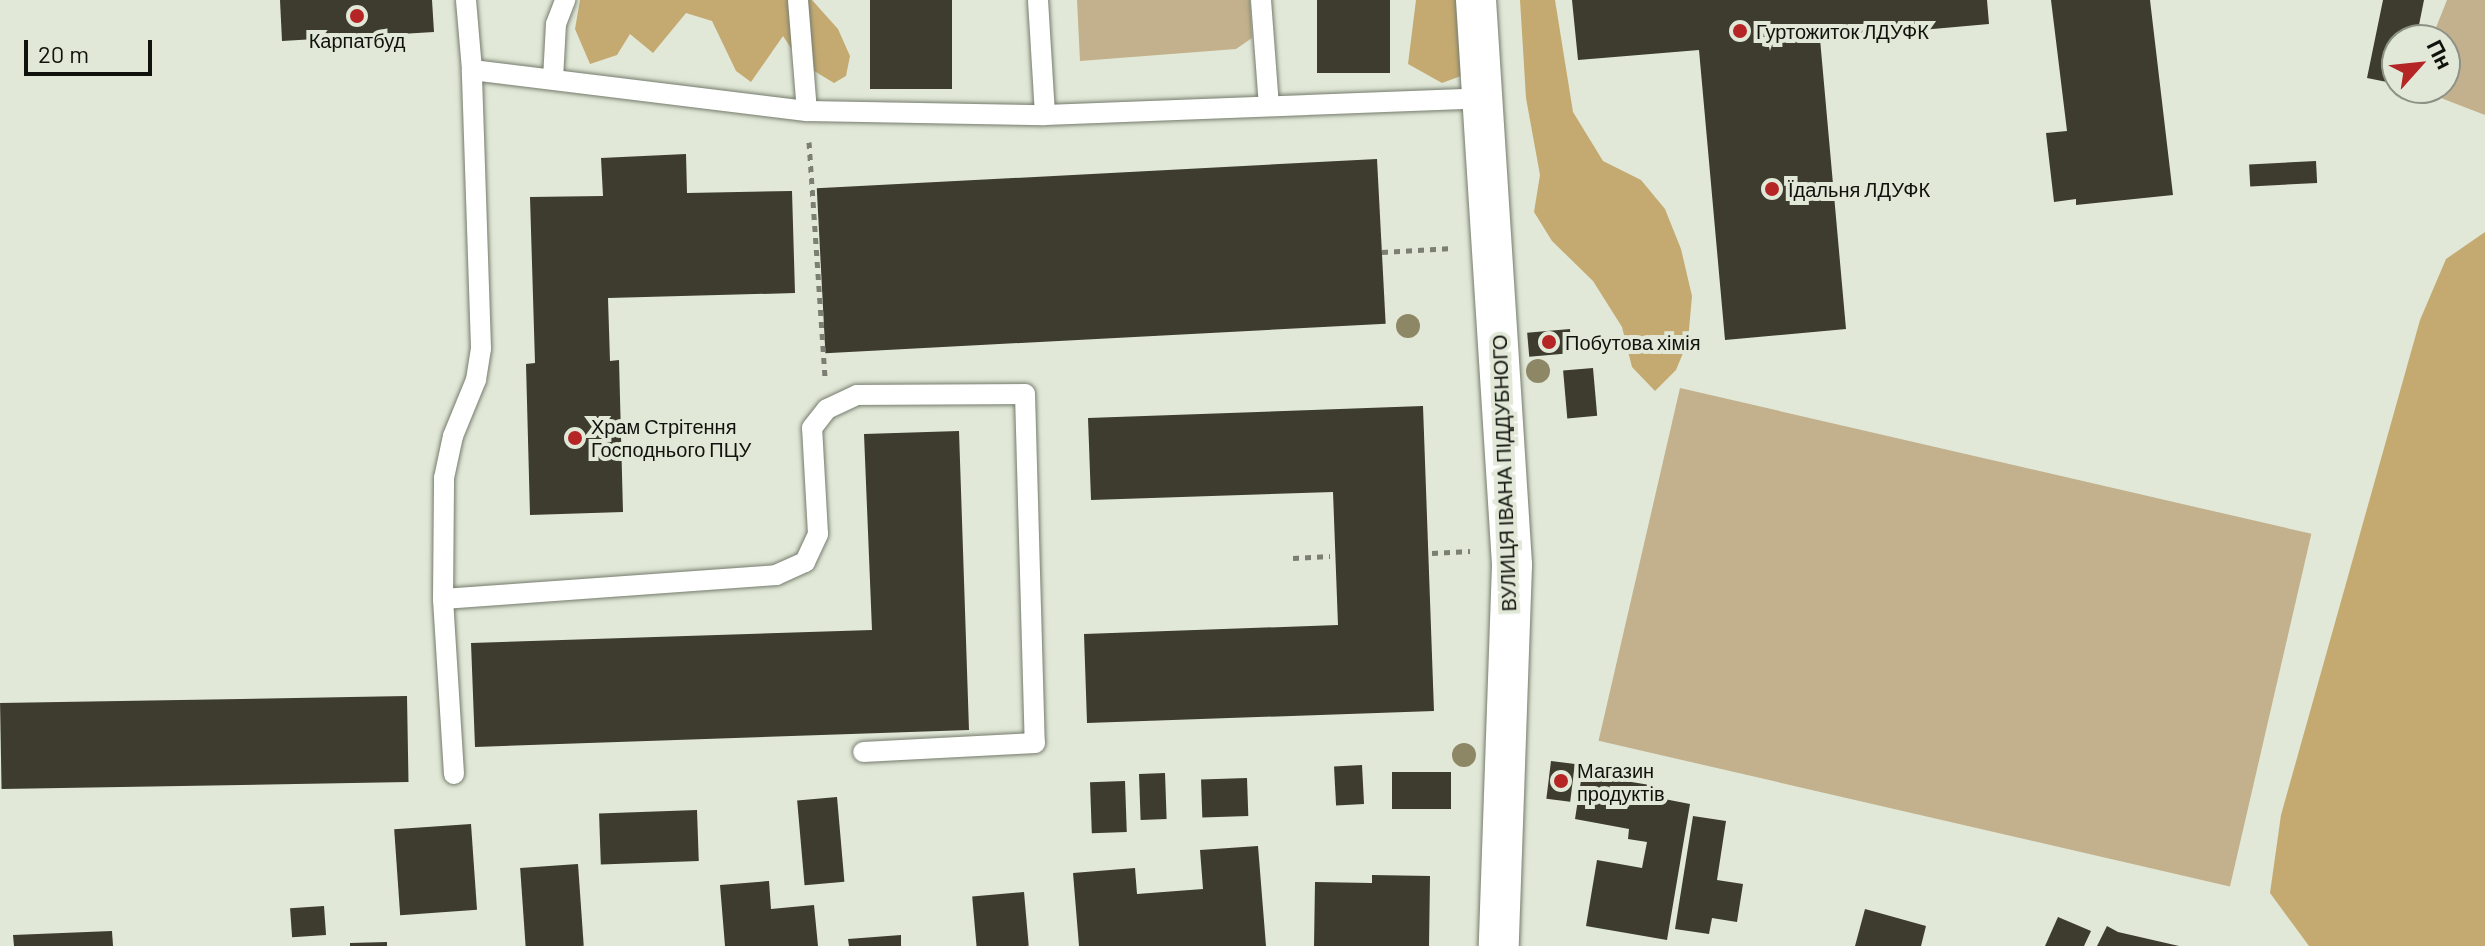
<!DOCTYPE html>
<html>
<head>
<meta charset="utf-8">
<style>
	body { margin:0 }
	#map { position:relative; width:2485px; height:946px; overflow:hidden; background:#e1e8d7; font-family:Barlow,sans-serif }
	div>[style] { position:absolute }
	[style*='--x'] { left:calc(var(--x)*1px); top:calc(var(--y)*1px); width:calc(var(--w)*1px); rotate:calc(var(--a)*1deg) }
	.green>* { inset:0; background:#c2b18c; transform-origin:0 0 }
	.forest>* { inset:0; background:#c4aa71 }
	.building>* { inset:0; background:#3d3c2e; transform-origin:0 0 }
	.path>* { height:5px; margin-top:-2.5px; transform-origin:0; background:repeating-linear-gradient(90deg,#7a7e73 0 6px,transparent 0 12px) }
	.roads { filter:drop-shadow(0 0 2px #757c6d) drop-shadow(0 0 2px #757c6d) }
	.lane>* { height:20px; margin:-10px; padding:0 10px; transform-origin:10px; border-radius:10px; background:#fff }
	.street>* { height:40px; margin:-20px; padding:0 20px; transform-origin:20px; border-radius:20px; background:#fff }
	.trees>* { width:24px; height:24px; margin:-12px; border-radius:50%; background:#8e8765 }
	.dots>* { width:22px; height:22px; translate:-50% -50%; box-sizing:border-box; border:4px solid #e1e8d7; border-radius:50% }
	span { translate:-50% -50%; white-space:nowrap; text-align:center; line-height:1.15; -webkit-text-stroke:8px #e1e8d7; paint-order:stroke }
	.poi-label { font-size:20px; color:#10120d }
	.left { translate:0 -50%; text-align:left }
	.street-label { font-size:20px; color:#10120d }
	.north { position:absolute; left:2381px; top:24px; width:80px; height:80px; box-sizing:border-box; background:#e1e8d7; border:2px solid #8d9286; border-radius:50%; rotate:63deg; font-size:22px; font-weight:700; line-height:32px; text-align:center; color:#10120d }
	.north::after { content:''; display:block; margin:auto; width:28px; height:36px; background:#b52526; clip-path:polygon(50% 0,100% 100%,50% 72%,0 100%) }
	.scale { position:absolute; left:24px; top:40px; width:128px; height:36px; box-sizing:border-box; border:4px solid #10120d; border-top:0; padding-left:10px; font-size:24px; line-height:28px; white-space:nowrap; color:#10120d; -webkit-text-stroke:6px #e1e8d7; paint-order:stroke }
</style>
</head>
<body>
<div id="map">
	<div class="green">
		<div style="clip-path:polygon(1077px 0,1250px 0,1252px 38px,1236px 49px,1080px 61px)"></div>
		<div style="clip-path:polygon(2447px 0,2485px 0,2485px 115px,2415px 88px,2445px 88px,2445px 40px,2431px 40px)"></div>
		<div style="left:1680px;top:388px;width:648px;height:362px;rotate:13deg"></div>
	</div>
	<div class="forest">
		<div style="clip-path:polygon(580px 0,812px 0,838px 29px,850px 56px,846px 76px,834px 83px,801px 63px,783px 36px,751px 82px,736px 71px,712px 21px,686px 13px,653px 53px,630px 34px,617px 55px,590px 64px,575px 29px)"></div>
		<div style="clip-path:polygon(1416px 0,1480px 0,1477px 70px,1442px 83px,1408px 64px)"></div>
		<div style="clip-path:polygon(1520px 0,1555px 0,1573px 112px,1603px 161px,1641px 180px,1665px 209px,1681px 249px,1692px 296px,1688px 341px,1676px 370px,1655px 391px,1632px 367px,1622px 327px,1593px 281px,1552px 241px,1534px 212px,1540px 175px,1526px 98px)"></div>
		<div style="clip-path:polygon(2485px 232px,2485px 946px,2309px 946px,2270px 893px,2281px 815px,2420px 320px,2446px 259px)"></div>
	</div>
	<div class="building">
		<div style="clip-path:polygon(280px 0,432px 0,434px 32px,282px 41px)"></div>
		<div style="left:870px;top:0;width:82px;height:89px"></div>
		<div style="left:1317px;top:0;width:73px;height:73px"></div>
		<div style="clip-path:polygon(1572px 0,1987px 0,1989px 24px,1820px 39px,1846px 329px,1725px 340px,1699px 50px,1578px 60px)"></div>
		<div style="clip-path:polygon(2051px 0,2150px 0,2173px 195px,2076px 205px,2076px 199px,2054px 202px,2046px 133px,2067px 131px)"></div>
		<div style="clip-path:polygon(2383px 0,2424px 0,2416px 40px,2397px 40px,2397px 84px,2367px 78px)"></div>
		<div style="clip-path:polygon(686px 154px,687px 193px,792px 191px,795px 293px,608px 298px,610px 361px,619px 360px,623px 512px,530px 515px,526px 364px,535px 363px,530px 197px,603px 196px,601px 158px)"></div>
		<div style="left:1377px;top:159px;width:165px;height:561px;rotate:87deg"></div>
		<div style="left:2316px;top:161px;width:22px;height:67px;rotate:87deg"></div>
		<div style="left:1570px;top:329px;width:24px;height:43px;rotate:85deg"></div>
		<div style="left:1593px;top:368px;width:48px;height:30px;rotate:85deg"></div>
		<div style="clip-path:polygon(1423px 406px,1434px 711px,1087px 723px,1084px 634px,1338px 625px,1333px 492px,1091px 500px,1088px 418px)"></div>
		<div style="clip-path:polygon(959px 431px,969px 730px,475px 747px,471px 643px,872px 630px,864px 434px)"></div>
		<div style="left:407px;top:696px;width:86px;height:407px;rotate:89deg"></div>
		<div style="left:1551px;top:761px;width:24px;height:38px;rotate:7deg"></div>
		<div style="left:1362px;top:765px;width:39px;height:28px;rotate:87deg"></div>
		<div style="left:1392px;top:772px;width:59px;height:37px"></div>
		<div style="left:1165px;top:773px;width:46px;height:26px;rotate:88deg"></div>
		<div style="clip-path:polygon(1582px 774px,1656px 786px,1654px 797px,1690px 804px,1667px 940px,1586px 926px,1597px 860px,1642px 868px,1647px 842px,1628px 839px,1629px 829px,1575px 819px)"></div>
		<div style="left:1247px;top:778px;width:38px;height:46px;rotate:88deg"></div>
		<div style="left:1125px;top:781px;width:51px;height:35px;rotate:88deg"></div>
		<div style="left:837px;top:797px;width:85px;height:40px;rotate:85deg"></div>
		<div style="left:697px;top:810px;width:51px;height:98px;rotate:88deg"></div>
		<div style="clip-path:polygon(1693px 816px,1726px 821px,1717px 880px,1743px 884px,1737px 922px,1712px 918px,1709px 934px,1675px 929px)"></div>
		<div style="left:471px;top:824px;width:86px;height:77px;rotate:86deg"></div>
		<div style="clip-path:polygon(1258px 846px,1266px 946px,1079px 946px,1073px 873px,1135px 868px,1137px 894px,1203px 889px,1200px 850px)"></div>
		<div style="left:578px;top:864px;width:82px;height:58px;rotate:86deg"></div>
		<div style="clip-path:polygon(1372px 875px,1430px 876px,1429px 946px,1314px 946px,1315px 882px,1372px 883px)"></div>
		<div style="clip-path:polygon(769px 881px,771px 909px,814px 905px,818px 946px,725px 946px,720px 885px)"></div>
		<div style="left:1024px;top:892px;width:54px;height:52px;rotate:85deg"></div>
		<div style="left:324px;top:906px;width:29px;height:34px;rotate:86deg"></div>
		<div style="clip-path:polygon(1865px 909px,1926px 926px,1921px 946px,1855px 946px)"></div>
		<div style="clip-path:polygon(2058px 917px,2091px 931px,2084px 946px,2045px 946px)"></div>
		<div style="clip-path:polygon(2107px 926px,2118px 932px,2179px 946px,2097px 946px)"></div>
		<div style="clip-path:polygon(112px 931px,113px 946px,14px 946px,13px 935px)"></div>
		<div style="clip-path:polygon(901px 935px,901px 946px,849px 946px,848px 939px)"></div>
		<div style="clip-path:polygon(387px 942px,387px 946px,350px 946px,350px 943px)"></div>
	</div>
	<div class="path">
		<div style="--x:809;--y:142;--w:235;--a:86.1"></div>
		<div style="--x:1382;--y:252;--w:71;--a:-3.2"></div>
		<div style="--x:1432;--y:553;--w:38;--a:-3"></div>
		<div style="--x:1293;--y:558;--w:37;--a:-3"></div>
	</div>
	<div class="roads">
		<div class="lane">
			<div style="--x:466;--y:0;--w:70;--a:85.1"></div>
			<div style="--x:472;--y:70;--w:337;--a:7"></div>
			<div style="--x:807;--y:111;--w:238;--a:1"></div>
			<div style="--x:1045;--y:115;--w:439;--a:-2.2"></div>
			<div style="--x:798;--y:0;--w:111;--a:85.4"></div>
			<div style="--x:1038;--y:0;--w:115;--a:86.5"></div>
			<div style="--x:1261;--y:0;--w:106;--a:85.7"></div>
			<div style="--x:553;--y:79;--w:55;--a:-86.9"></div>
			<div style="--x:556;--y:24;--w:26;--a:-69"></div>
			<div style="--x:443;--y:599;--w:334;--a:-4.1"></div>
			<div style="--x:776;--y:575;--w:32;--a:-24"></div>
			<div style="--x:805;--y:562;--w:31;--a:-65"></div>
			<div style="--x:818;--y:534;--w:106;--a:-93.2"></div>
			<div style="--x:812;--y:428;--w:24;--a:-52"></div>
			<div style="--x:827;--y:409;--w:33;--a:-25"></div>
			<div style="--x:857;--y:395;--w:168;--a:-0.3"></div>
			<div style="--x:1025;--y:394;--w:349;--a:88.4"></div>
			<div style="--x:1035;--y:743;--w:172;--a:177"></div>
			<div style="--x:454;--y:774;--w:175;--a:-93.6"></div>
			<div style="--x:443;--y:599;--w:121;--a:-89.5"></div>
			<div style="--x:444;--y:478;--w:43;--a:-77.9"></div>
			<div style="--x:453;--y:436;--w:61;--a:-67.7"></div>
			<div style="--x:476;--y:380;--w:32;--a:-81"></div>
			<div style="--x:481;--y:348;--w:278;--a:-91.9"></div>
		</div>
		<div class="street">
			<div style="--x:1476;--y:0;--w:566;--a:86.35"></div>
			<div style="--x:1512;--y:565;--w:381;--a:92"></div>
		</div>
	</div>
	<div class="trees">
		<div style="left:1408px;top:326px"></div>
		<div style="left:1538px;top:371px"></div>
		<div style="left:1464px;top:755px"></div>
	</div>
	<div class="dots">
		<div style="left:357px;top:16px;background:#b52526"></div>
		<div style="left:1740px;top:31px;background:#b52526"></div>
		<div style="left:1772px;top:189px;background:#b52526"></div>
		<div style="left:1549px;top:342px;background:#b52526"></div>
		<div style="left:575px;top:438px;background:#b52526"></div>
		<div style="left:1561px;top:781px;background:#b52526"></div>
	</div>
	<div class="poi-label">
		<span class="left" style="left:1756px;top:31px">Гуртожиток ЛДУФК</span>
		<span style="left:357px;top:40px">Карпатбуд</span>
		<span class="left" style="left:1788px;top:189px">Їдальня ЛДУФК</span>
		<span class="left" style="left:1565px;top:342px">Побутова хімія</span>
		<span class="left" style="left:591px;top:438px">Храм Стрітення<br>Господнього ПЦУ</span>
		<span class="left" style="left:1577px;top:782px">Магазин<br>продуктів</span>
	</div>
	<div class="street-label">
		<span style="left:1504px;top:473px;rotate:-92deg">ВУЛИЦЯ ІВАНА ПІДДУБНОГО</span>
	</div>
	<div class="north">Пн</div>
	<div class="scale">20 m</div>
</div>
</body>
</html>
